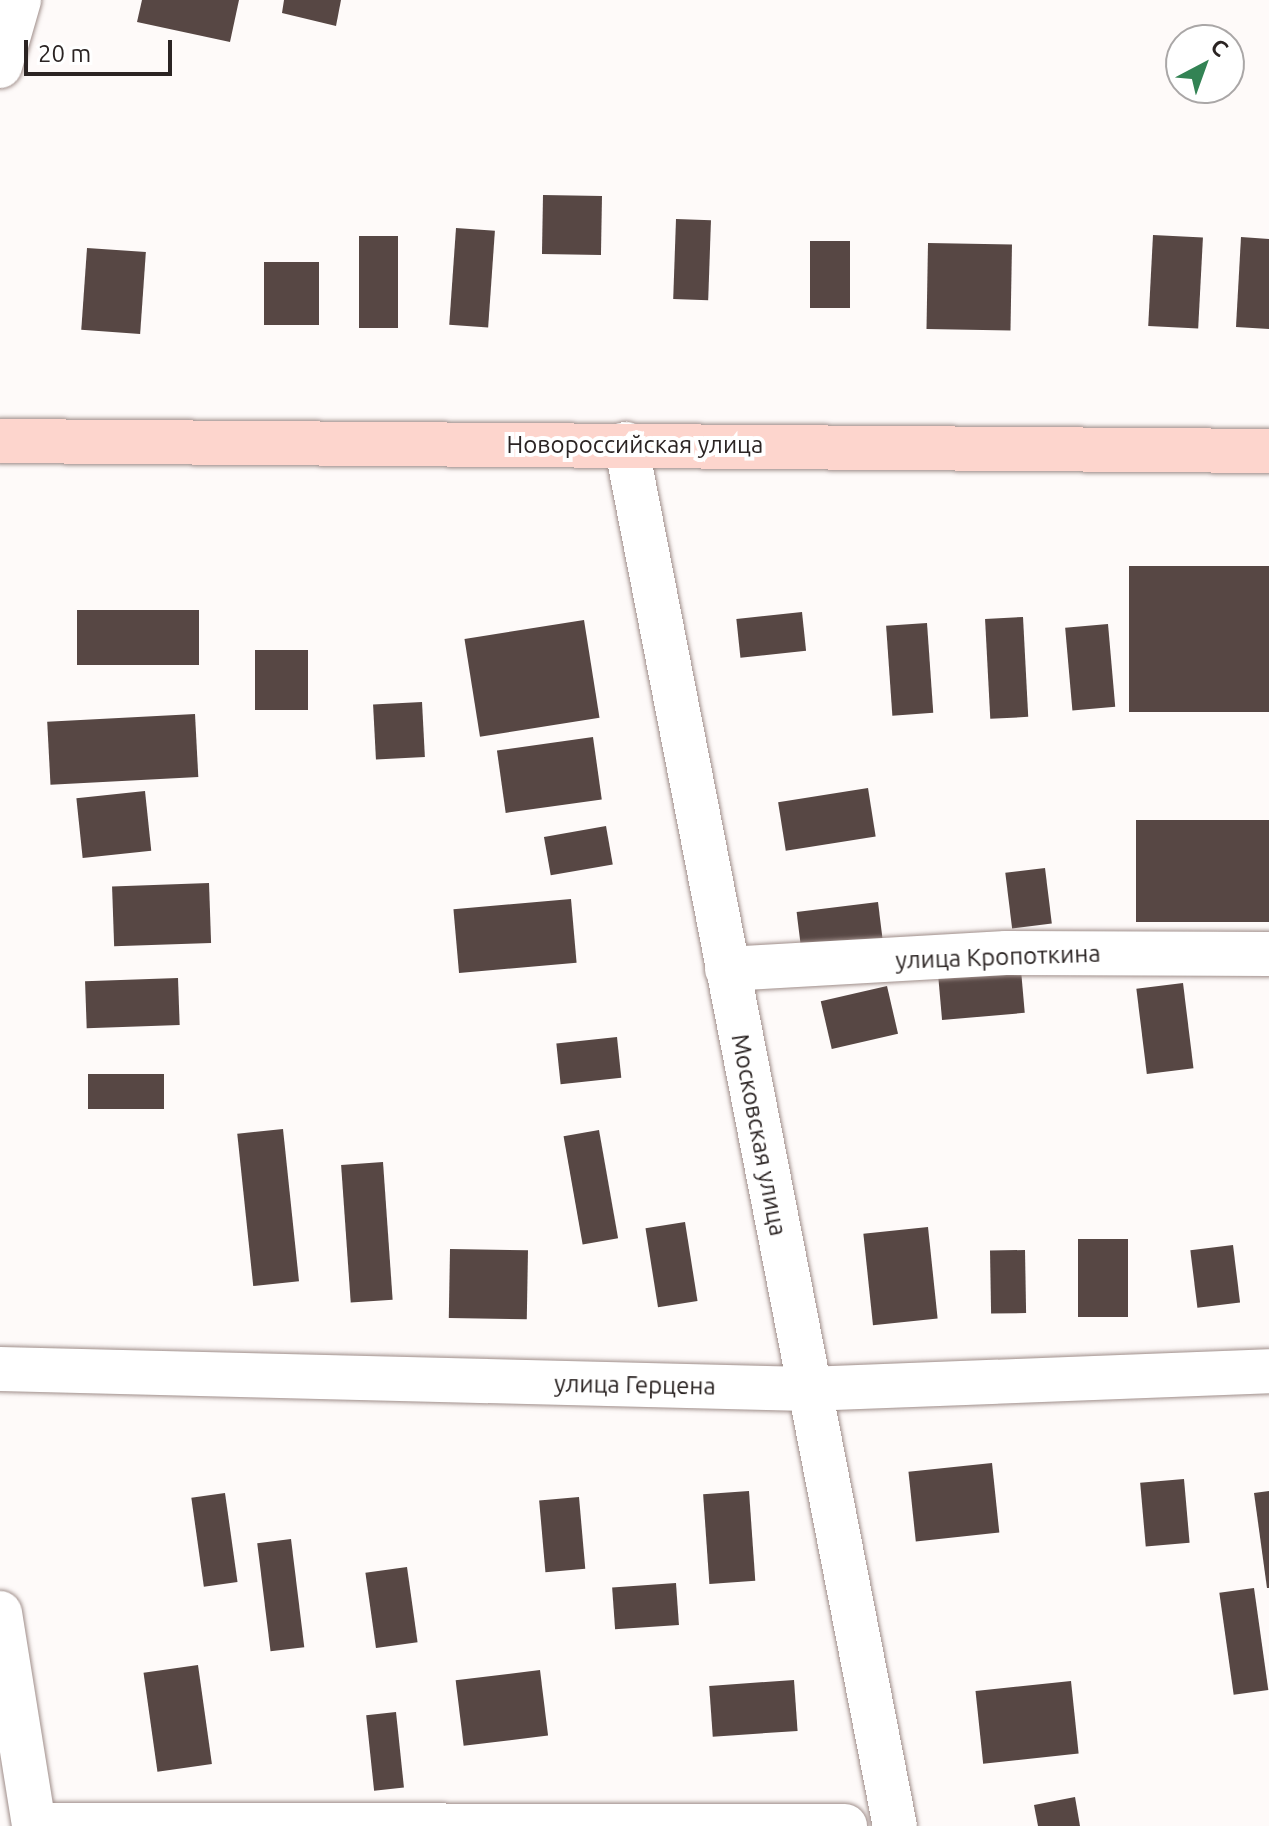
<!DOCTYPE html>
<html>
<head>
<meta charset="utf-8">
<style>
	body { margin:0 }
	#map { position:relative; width:1269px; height:1826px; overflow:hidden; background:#fefaf9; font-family:Ubuntu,sans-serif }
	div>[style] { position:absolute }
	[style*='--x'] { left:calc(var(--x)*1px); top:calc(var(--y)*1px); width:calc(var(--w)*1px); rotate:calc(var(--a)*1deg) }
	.building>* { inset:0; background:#574744; transform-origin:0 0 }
	.roads { filter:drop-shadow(0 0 2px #9f8e8a) drop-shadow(0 0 2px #9f8e8a) }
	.street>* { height:44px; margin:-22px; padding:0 22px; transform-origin:22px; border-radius:22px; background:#fff }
	.primary>* { height:44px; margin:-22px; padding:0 22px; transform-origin:22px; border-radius:22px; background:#fdd5cd }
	span { translate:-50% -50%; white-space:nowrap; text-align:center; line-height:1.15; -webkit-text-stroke:8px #fff; paint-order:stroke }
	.street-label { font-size:24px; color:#2b2423 }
	.north { position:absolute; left:1165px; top:24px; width:80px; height:80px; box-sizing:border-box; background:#fff; border:2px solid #aaa7a7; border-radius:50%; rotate:41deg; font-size:22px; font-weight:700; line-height:32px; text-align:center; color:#2b2423 }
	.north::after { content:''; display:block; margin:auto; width:28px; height:36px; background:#338354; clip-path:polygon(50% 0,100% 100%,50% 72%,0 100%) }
	.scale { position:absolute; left:24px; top:40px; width:148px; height:36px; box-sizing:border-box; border:4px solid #2b2423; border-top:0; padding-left:10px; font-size:24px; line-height:28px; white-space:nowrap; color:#2b2423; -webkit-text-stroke:6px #fff; paint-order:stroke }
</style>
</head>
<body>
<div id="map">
	<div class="building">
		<div style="clip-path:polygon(142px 0,239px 0,230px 42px,137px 22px)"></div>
		<div style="clip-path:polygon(284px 0,341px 0,336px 26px,282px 13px)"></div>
		<div style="left:543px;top:195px;width:59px;height:59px;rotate:1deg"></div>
		<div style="left:676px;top:219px;width:35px;height:80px;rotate:2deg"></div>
		<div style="left:456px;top:228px;width:39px;height:97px;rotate:4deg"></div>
		<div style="left:1153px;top:235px;width:50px;height:91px;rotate:3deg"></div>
		<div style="left:359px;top:236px;width:39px;height:92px"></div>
		<div style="clip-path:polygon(1241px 237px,1269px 239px,1269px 329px,1236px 327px)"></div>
		<div style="left:810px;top:241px;width:40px;height:67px"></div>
		<div style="left:928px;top:243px;width:84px;height:86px;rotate:1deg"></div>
		<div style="left:87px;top:248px;width:59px;height:82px;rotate:4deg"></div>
		<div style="left:264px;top:262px;width:55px;height:63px"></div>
		<div style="left:1129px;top:566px;width:140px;height:146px"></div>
		<div style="left:199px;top:610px;width:55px;height:122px;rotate:90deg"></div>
		<div style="left:802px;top:612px;width:39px;height:66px;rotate:84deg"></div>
		<div style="left:1023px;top:617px;width:100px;height:38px;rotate:87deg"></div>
		<div style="left:584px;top:620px;width:99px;height:121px;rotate:81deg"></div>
		<div style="left:927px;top:623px;width:90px;height:41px;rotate:86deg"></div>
		<div style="left:1108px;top:624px;width:83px;height:43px;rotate:85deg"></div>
		<div style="left:255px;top:650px;width:53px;height:60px"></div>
		<div style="left:422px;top:702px;width:55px;height:49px;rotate:87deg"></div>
		<div style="left:195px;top:714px;width:63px;height:148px;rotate:87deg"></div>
		<div style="left:593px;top:737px;width:63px;height:97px;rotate:82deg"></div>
		<div style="left:868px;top:788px;width:49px;height:91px;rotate:81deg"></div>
		<div style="left:145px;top:791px;width:60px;height:69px;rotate:84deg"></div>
		<div style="left:1269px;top:820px;width:102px;height:133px;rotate:90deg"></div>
		<div style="left:606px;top:826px;width:39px;height:63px;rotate:80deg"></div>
		<div style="left:1045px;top:868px;width:56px;height:40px;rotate:83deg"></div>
		<div style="left:209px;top:883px;width:60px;height:97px;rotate:88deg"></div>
		<div style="left:571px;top:899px;width:64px;height:118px;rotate:85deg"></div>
		<div style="left:878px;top:902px;width:41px;height:82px;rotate:83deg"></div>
		<div style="left:1021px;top:970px;width:43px;height:83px;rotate:85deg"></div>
		<div style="left:178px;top:978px;width:47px;height:93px;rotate:88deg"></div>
		<div style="left:1183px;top:983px;width:86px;height:47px;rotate:83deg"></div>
		<div style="left:887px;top:986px;width:49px;height:68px;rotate:77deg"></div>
		<div style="left:617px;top:1037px;width:41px;height:61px;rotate:84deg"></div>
		<div style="left:164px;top:1074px;width:35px;height:76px;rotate:90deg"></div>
		<div style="left:283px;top:1129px;width:153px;height:46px;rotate:84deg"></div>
		<div style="left:599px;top:1130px;width:110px;height:36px;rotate:80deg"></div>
		<div style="left:383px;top:1162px;width:138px;height:42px;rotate:86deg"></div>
		<div style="left:685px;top:1222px;width:80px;height:40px;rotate:81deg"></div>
		<div style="left:928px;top:1227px;width:92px;height:65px;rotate:84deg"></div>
		<div style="left:1078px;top:1239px;width:50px;height:78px"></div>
		<div style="left:1233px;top:1245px;width:58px;height:43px;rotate:83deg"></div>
		<div style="left:450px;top:1249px;width:78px;height:69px;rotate:1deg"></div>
		<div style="left:1025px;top:1250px;width:63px;height:35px;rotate:89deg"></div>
		<div style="left:992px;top:1463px;width:70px;height:84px;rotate:84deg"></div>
		<div style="left:1184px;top:1479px;width:64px;height:44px;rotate:85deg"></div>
		<div style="left:749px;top:1491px;width:90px;height:46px;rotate:86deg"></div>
		<div style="clip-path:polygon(1269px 1491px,1269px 1588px,1267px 1588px,1254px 1493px)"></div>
		<div style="left:225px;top:1493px;width:90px;height:34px;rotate:82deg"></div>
		<div style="left:579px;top:1497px;width:72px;height:40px;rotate:85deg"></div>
		<div style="left:291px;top:1539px;width:109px;height:34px;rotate:83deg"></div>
		<div style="left:407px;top:1567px;width:76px;height:42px;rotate:82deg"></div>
		<div style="left:676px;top:1583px;width:42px;height:64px;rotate:86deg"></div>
		<div style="left:1254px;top:1588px;width:103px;height:35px;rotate:82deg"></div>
		<div style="left:198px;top:1665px;width:100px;height:55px;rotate:82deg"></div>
		<div style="left:540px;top:1670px;width:66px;height:85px;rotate:83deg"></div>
		<div style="left:794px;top:1680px;width:51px;height:85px;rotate:86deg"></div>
		<div style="left:1071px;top:1681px;width:73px;height:96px;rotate:84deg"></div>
		<div style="left:396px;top:1712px;width:76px;height:30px;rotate:84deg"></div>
		<div style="clip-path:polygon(1075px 1797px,1080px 1826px,1038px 1826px,1034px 1805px)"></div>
	</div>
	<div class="roads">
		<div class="street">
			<div style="--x:0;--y:66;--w:69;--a:-73.9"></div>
			<div style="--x:626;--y:444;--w:1408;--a:78.99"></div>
			<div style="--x:727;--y:969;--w:279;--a:-3.3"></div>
			<div style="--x:1006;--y:953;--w:263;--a:0.2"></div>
			<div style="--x:0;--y:1369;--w:807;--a:1.42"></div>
			<div style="--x:807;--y:1389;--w:462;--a:-2.2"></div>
			<div style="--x:0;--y:1613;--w:216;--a:80.9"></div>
			<div style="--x:34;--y:1825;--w:811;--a:0.07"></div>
		</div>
		<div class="primary">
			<div style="--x:0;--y:441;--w:1269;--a:0.45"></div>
		</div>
	</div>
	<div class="street-label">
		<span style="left:635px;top:445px">Новороссийская улица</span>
		<span style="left:998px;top:957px;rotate:-2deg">улица Кропоткина</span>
		<span style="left:759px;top:1135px;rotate:79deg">Московская улица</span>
		<span style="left:635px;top:1385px;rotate:1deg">улица Герцена</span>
	</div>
	<div class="north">С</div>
	<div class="scale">20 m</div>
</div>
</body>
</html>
